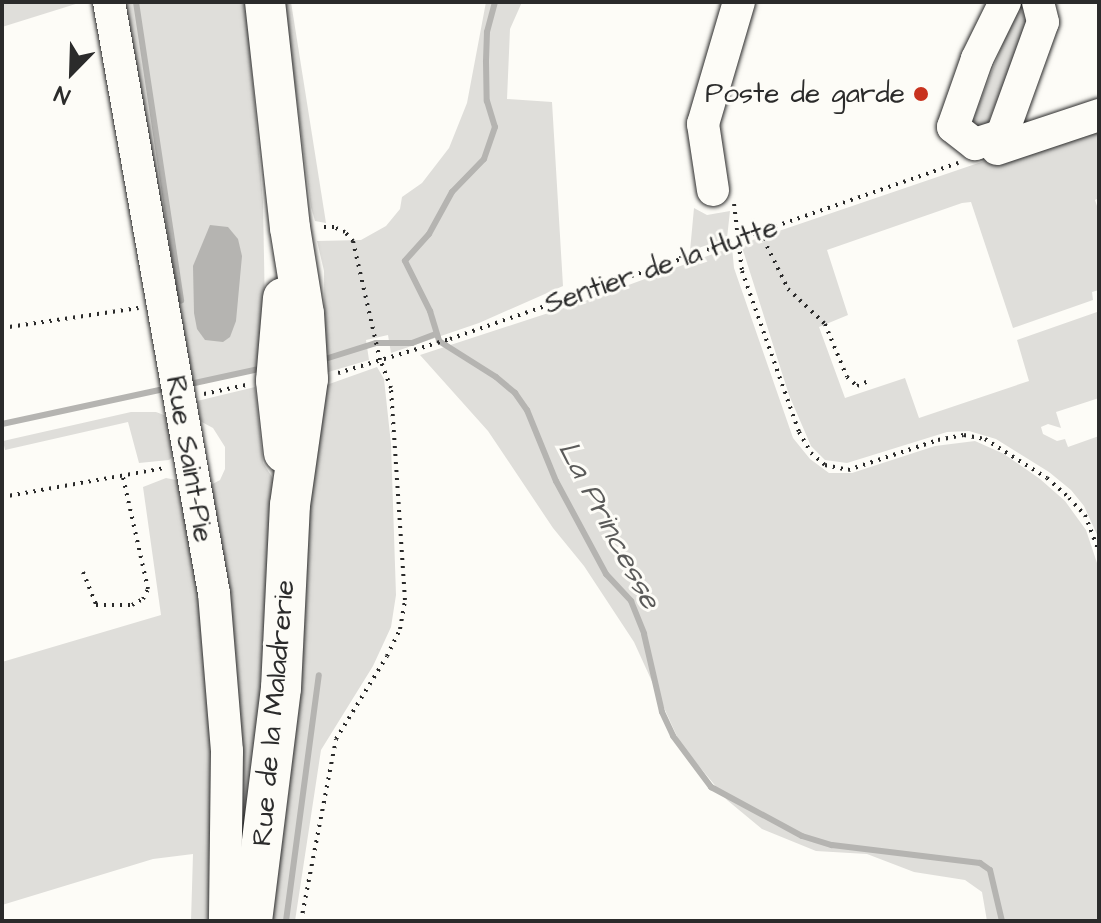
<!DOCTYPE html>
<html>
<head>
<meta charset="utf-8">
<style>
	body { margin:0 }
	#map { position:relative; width:1101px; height:923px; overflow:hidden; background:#fdfcf7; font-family:"Architects Daughter",sans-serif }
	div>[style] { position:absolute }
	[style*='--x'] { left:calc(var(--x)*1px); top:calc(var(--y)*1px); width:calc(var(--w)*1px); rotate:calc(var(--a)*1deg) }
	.green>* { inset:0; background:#dfdeda }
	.water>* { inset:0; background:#b5b4b1 }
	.stream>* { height:6px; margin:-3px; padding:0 3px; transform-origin:3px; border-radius:3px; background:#b5b4b1 }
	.path>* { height:4px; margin-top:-2px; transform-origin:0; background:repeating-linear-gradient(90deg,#2b2b2b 0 2px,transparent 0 8px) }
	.roads { filter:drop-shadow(0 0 2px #2b2b2b) drop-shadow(0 0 2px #2b2b2b) }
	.minor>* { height:32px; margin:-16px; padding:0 16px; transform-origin:16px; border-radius:16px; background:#fdfcf7 }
	.major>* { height:40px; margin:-20px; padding:0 20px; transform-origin:20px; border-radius:20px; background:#fdfcf7 }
	.dots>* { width:22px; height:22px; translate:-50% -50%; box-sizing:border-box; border:4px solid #fdfcf7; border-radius:50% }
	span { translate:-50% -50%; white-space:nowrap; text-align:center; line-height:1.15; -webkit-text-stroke:6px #fdfcf7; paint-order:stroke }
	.poi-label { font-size:28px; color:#2b2b2b }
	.right { translate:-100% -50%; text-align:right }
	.street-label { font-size:28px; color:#2b2b2b }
	.water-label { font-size:30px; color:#5b5b5a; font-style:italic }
	.frame { position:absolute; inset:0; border:4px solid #2b2b2b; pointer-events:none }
	.north { position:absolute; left:32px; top:32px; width:80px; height:80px; -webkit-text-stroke:6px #fdfcf7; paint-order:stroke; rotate:203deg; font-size:22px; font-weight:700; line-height:32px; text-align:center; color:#2b2b2b }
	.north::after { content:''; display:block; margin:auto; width:28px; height:36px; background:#2b2b2b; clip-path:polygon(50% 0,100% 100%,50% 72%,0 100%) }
</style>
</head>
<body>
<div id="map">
	<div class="green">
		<div style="clip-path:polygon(2px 2px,82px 2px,2px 27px)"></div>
		<div style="clip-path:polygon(117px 2px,246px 2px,263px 202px,266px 369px,183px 382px)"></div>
		<div style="clip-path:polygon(284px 2px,291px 2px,326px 223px,315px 221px,311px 207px)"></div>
		<div style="clip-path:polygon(486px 2px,522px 2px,510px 29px,507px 99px,552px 102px,563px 286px,479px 323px,391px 353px,388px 335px,366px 340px,369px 360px,325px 373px,324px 271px,317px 241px,361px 240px,386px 226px,400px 209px,402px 197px,422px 183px,449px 148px,467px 103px)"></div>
		<div style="clip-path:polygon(1021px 11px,1030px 18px,984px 133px,971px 125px,1014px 15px)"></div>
		<div style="clip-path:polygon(1099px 122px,1099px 198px,1095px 200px,1099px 212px,1099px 290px,1092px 292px,1093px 300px,1013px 328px,971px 202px,962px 203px,827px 250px,848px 315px,819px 327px,845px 398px,905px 378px,919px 418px,1029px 381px,1017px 340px,1097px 312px,1099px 398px,1056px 412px,1061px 428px,1048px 424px,1041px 427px,1043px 434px,1057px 441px,1065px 439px,1068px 447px,1099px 436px,1099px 539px,1084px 506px,1071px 490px,1049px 472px,996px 439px,969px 431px,947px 432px,847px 463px,825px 460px,811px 446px,789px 395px,741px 244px)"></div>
		<div style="clip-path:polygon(694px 208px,707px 215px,730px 211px,727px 238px,690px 251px)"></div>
		<div style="clip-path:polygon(732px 247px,734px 268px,793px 438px,810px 459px,829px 473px,852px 473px,935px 446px,975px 441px,1004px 454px,1040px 479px,1065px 501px,1086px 530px,1099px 569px,1099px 921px,987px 921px,982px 892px,965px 880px,914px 872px,867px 854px,816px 851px,762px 829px,727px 800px,680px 743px,634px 642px,584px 566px,553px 528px,488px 431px,420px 355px,585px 301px)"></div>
		<div style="clip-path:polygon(377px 367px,384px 379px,391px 444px,396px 595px,391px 627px,373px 666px,321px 750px,295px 921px,272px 921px,291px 773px,318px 388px)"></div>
		<div style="clip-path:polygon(255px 387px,263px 463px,274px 480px,270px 617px,240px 887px,207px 487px,220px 480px,225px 469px,225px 447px,213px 428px,200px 421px,197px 401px)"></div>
		<div style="clip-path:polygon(131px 412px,156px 412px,169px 417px,178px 452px,169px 460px,139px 463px,128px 422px,5px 450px,3px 441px)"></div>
		<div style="clip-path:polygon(166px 478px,181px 481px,195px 543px,214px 718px,208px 921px,191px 921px,193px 854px,153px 859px,2px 905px,2px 662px,161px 615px,143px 487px)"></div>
	</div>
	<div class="water">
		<div style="clip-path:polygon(210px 225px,228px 227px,238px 239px,242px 256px,236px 321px,230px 337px,223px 342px,205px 340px,197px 329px,194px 313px,193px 266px)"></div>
	</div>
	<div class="stream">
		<div style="--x:136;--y:2;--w:302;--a:81.4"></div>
		<div style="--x:495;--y:2;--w:31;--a:105"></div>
		<div style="--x:487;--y:32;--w:30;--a:92"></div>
		<div style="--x:486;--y:62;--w:39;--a:89"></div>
		<div style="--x:487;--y:101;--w:27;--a:73"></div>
		<div style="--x:495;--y:127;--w:34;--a:109"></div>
		<div style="--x:484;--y:159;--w:46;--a:134.1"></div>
		<div style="--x:452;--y:192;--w:48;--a:118.7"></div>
		<div style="--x:429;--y:234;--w:36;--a:132"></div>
		<div style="--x:405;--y:261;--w:56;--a:63.4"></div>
		<div style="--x:430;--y:311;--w:31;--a:73"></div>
		<div style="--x:439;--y:341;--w:67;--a:32.3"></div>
		<div style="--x:496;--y:377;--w:25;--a:40"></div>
		<div style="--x:515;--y:393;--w:21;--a:55"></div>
		<div style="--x:527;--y:410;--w:77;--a:67.8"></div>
		<div style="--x:556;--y:481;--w:106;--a:61.7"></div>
		<div style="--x:606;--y:574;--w:37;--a:47"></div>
		<div style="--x:631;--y:601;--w:35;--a:68"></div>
		<div style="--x:644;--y:634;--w:80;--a:77"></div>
		<div style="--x:662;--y:712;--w:26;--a:65"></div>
		<div style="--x:673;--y:736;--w:64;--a:53.3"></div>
		<div style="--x:711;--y:787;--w:103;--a:28.3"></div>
		<div style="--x:802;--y:836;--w:31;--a:17"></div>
		<div style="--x:832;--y:845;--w:149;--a:6.9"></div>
		<div style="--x:980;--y:863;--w:12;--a:35"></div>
		<div style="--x:990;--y:870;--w:52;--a:76.8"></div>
		<div style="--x:325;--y:359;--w:53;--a:-17.4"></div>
		<div style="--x:376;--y:343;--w:36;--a:0"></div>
		<div style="--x:412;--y:343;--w:26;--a:-21"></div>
		<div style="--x:190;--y:384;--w:71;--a:-12.3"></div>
		<div style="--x:2;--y:424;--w:161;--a:-12.2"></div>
		<div style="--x:286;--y:921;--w:248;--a:-82.4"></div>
	</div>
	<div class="path">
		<div style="--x:734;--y:204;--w:67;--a:83.2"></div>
		<div style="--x:742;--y:271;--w:171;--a:70.5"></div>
		<div style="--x:799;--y:432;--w:24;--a:60"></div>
		<div style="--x:811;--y:453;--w:18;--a:41"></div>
		<div style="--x:825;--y:465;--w:24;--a:12"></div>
		<div style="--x:848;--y:470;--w:95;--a:-18.4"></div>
		<div style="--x:938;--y:440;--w:26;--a:-11"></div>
		<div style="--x:964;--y:435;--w:21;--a:11"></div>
		<div style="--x:985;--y:439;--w:73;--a:32.2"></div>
		<div style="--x:1047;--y:478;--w:30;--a:42"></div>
		<div style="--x:1069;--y:498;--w:23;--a:47"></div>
		<div style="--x:1085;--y:515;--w:39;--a:69"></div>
		<div style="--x:760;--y:232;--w:64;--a:63.8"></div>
		<div style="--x:788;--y:289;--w:51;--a:43.4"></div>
		<div style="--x:825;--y:324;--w:57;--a:67.5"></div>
		<div style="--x:847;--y:377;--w:13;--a:42"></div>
		<div style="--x:857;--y:386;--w:13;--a:-23"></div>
		<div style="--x:681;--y:258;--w:10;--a:-84"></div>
		<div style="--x:2;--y:328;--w:138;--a:-8.3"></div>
		<div style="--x:338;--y:373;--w:117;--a:-16.9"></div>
		<div style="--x:450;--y:339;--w:538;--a:-19.11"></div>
		<div style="--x:204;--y:394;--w:43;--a:-12.1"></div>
		<div style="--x:2;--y:497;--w:166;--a:-10.1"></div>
		<div style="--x:83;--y:572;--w:35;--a:68"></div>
		<div style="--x:96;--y:605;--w:36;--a:0"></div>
		<div style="--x:132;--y:605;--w:13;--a:-29"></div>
		<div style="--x:143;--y:599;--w:11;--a:-63"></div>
		<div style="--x:148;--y:589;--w:115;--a:-102.6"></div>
		<div style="--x:301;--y:921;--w:185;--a:-79.1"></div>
		<div style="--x:336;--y:739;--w:97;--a:-58.4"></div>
		<div style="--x:387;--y:656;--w:30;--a:-64"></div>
		<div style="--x:400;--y:629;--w:29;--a:-80"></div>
		<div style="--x:405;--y:600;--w:212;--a:-93.8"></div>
		<div style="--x:391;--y:388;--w:30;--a:-111"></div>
		<div style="--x:380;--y:360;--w:122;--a:-102.8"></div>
		<div style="--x:353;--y:241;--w:12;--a:-132"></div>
		<div style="--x:345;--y:232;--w:12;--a:-156"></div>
		<div style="--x:334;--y:227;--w:13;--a:180"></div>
	</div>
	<div class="roads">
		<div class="minor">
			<div style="--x:109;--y:2;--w:600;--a:79.93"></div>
			<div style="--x:214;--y:593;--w:159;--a:85.3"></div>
			<div style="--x:227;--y:751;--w:170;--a:90.7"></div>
			<div style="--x:1005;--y:2;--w:64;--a:116.2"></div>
			<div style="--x:977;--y:59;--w:72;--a:109.4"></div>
			<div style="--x:953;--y:127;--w:28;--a:38"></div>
			<div style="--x:975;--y:144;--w:28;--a:-18"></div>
			<div style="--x:1002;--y:135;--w:120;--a:-70.1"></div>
			<div style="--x:1043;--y:22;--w:21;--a:-104"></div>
			<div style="--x:997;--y:149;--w:108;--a:-18.4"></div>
			<div style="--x:713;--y:190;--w:67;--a:-98.6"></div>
			<div style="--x:703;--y:124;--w:127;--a:-73.6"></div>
		</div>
		<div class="major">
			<div style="--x:283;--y:298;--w:83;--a:94.8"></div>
			<div style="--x:276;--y:381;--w:72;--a:83.7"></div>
			<div style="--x:252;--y:921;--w:235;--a:-82.9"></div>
			<div style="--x:281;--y:688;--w:183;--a:-87.2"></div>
			<div style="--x:290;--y:505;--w:127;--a:-81.9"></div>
			<div style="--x:308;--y:379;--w:65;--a:-93.5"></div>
			<div style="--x:304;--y:314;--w:87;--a:-99.2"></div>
			<div style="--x:290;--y:228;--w:227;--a:-96.3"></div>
		</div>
	</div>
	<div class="dots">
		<div style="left:921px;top:94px;background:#c8321e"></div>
	</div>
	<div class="poi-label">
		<span class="right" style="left:905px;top:94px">Poste de garde</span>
	</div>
	<div class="street-label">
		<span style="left:661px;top:266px;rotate:-19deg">Sentier de la Hutte</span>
		<span style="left:189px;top:459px;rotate:80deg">Rue Saint-Pie</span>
		<span style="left:274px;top:713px;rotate:-85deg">Rue de la Maladrerie</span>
	</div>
	<div class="water-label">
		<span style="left:609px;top:525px;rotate:62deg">La Princesse</span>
	</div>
	<div class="frame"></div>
	<div class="north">N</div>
</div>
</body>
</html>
